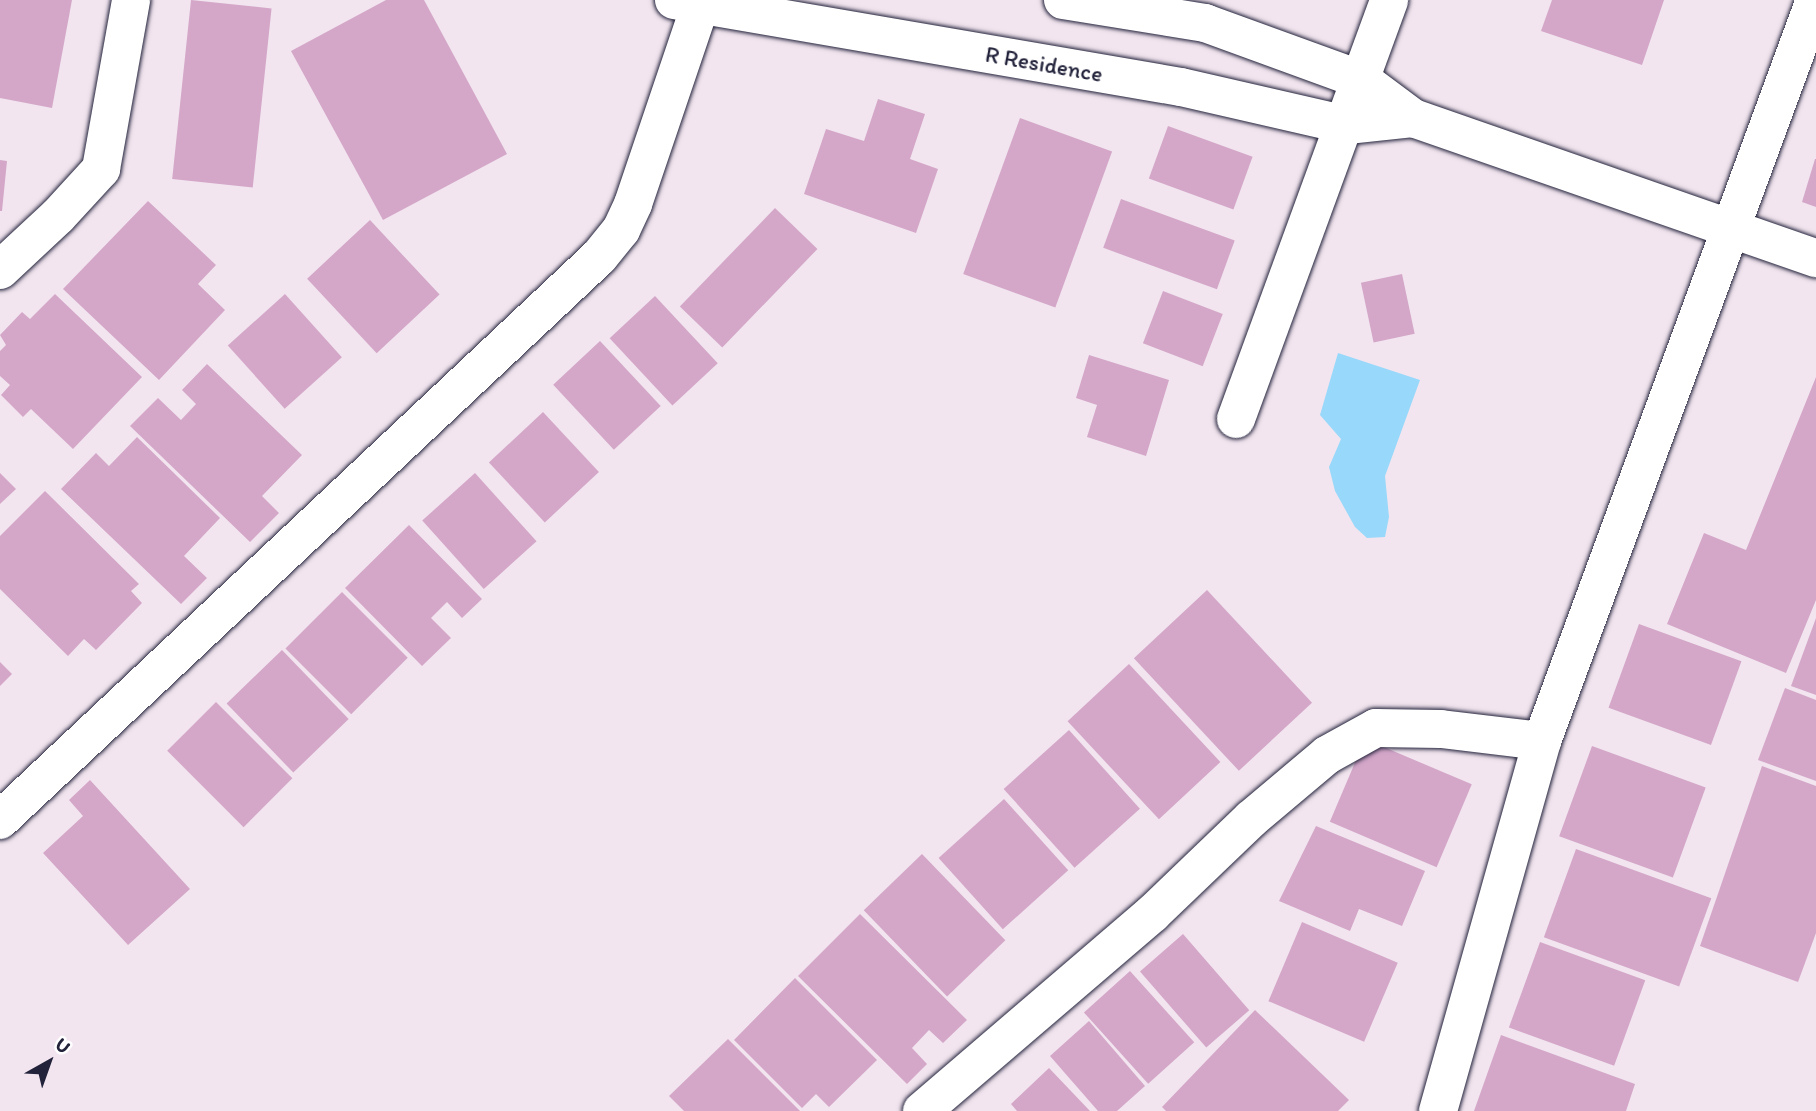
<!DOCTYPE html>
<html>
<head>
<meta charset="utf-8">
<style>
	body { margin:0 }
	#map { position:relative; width:1816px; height:1111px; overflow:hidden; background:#f2e5ef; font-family:Itim,sans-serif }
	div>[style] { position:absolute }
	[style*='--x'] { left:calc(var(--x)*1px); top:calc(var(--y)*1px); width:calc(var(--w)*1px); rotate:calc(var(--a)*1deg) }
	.water>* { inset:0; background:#98d8fa }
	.building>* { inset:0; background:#d4a7c9; transform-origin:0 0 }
	.roads { filter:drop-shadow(0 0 2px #22223b) drop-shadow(0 0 2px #22223b) }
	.street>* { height:38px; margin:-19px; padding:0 19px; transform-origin:19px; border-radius:19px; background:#fff }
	span { translate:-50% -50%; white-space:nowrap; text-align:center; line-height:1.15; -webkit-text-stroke:6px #fff; paint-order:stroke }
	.street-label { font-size:23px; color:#22223b }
	.north { position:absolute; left:14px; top:1027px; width:70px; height:70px; -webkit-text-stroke:5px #fff; paint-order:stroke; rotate:40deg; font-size:19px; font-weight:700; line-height:28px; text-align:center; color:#22223b }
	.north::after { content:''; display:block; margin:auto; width:24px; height:32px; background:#22223b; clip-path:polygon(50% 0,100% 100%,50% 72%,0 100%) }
</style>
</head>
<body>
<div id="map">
	<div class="water">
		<div style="clip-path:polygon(1338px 353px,1420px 380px,1385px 476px,1389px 517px,1385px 537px,1367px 538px,1355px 527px,1335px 491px,1329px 467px,1341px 439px,1320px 415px)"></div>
	</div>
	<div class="building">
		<div style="clip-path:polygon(0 0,72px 0,52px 108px,0 98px)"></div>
		<div style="left:191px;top:0;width:81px;height:180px;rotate:6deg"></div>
		<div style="clip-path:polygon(386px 0,424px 0,507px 154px,383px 220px,291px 51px)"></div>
		<div style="clip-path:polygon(1552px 0,1664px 0,1642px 65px,1541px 31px)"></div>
		<div style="clip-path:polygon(878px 99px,925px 114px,910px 159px,938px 169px,916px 233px,804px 194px,826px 129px,864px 141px)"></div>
		<div style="left:1020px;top:118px;width:98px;height:166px;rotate:20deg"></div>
		<div style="left:1168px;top:126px;width:90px;height:56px;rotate:20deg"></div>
		<div style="clip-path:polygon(1815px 159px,1816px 159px,1816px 207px,1802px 202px)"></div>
		<div style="clip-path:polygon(0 160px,7px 161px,2px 211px,0 211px)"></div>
		<div style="left:1121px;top:199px;width:121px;height:52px;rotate:20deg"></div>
		<div style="clip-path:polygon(148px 201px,216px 265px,198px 284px,225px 310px,159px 380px,63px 289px)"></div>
		<div style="left:775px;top:208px;width:59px;height:137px;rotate:44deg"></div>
		<div style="left:370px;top:220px;width:102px;height:86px;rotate:47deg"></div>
		<div style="left:1402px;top:274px;width:61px;height:42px;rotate:78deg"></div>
		<div style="left:1163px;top:291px;width:64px;height:56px;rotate:21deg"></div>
		<div style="clip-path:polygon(55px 294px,142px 377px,73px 449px,31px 409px,23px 417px,1px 395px,10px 385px,0 376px,0 351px,6px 345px,0 335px,22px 312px,30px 319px)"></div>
		<div style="left:285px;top:294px;width:85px;height:77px;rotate:48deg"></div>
		<div style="left:655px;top:296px;width:92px;height:62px;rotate:47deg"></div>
		<div style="left:600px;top:341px;width:89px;height:64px;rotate:47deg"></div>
		<div style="clip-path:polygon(1089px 355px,1169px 380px,1146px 456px,1087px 437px,1097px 405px,1076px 398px)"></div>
		<div style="clip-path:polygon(207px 364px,302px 455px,262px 496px,279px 513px,250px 542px,130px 426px,158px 398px,181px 420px,196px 404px,182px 390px)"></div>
		<div style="clip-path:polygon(1816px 377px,1816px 600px,1786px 673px,1667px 624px,1704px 533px,1746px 550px)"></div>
		<div style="left:543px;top:412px;width:82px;height:74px;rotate:47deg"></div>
		<div style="clip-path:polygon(137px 437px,220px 518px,184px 556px,207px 578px,181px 604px,61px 489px,96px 453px,109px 466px)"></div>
		<div style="clip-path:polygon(0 473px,16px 489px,0 504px)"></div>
		<div style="left:475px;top:473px;width:92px;height:71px;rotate:48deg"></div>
		<div style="clip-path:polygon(45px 491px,139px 584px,131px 591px,142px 603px,96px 650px,84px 639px,68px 656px,0 589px,0 536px)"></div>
		<div style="clip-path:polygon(409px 525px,482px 599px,462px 618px,447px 602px,431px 618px,451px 638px,422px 666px,345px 588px)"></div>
		<div style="left:1207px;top:590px;width:154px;height:100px;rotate:47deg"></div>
		<div style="left:342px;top:592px;width:93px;height:80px;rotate:45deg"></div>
		<div style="clip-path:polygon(1816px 618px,1816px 695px,1791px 686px)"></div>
		<div style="left:1639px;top:624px;width:109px;height:89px;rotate:20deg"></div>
		<div style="left:282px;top:650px;width:96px;height:77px;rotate:46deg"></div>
		<div style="clip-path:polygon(0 662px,12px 674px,0 686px)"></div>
		<div style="left:1129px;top:664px;width:134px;height:84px;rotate:47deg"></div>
		<div style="clip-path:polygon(1785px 688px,1816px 700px,1816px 781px,1758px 760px)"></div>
		<div style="left:216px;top:702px;width:108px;height:69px;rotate:45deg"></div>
		<div style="left:1069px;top:730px;width:106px;height:88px;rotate:48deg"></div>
		<div style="left:1365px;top:739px;width:116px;height:90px;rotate:23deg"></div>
		<div style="left:1592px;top:746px;width:121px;height:96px;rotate:20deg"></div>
		<div style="clip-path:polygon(1762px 766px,1816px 786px,1816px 933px,1798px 982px,1700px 946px)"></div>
		<div style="clip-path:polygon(90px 780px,190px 889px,128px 945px,43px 853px,83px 816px,69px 800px)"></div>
		<div style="left:1004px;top:799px;width:96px;height:88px;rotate:48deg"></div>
		<div style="clip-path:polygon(1316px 826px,1425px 871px,1402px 926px,1359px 909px,1350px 931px,1279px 901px)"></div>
		<div style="left:1576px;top:849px;width:144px;height:94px;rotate:20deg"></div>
		<div style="left:922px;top:854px;width:120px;height:81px;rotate:46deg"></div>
		<div style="clip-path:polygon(860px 914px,967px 1020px,943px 1043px,929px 1030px,912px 1048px,927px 1064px,907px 1084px,798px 976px)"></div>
		<div style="left:1302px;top:922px;width:104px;height:86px;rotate:23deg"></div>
		<div style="left:1183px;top:934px;width:101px;height:57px;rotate:49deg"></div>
		<div style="left:1540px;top:942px;width:112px;height:91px;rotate:20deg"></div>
		<div style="left:1130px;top:971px;width:96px;height:62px;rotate:48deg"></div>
		<div style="clip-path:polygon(795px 978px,877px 1060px,829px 1107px,816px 1094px,802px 1108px,734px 1040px)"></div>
		<div style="clip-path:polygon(1255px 1010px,1349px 1100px,1338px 1111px,1166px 1111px,1162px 1107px)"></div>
		<div style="clip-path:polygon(1089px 1021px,1145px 1086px,1117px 1111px,1098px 1111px,1050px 1056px)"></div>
		<div style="clip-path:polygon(1501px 1035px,1635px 1084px,1626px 1111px,1474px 1111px)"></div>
		<div style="clip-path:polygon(728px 1039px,800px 1111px,684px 1111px,669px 1096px)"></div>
		<div style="clip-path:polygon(1049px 1068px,1090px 1111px,1017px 1111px,1011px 1104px)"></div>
	</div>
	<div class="roads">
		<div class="street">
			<div style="--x:674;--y:0;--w:514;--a:9.74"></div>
			<div style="--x:1181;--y:87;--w:170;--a:12.9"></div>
			<div style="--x:1347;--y:125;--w:66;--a:-6.1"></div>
			<div style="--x:1063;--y:0;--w:144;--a:9.2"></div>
			<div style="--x:1205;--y:23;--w:167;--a:20"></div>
			<div style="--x:1362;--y:80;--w:64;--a:36.7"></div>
			<div style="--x:1413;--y:118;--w:427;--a:19.2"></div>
			<div style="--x:0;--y:270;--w:79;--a:-43"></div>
			<div style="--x:58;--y:216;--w:64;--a:-47.5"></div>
			<div style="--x:101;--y:169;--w:172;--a:-79.9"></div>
			<div style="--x:1236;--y:419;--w:446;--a:-69.9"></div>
			<div style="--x:0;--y:820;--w:822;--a:-43.23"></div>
			<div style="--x:599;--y:257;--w:35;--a:-51"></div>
			<div style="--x:621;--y:230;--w:29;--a:-65"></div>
			<div style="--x:633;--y:204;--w:215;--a:-71.3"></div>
			<div style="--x:922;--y:1111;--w:303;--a:-40.6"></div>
			<div style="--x:1152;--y:914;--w:137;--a:-43.8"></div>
			<div style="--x:1251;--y:819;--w:99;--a:-40.1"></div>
			<div style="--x:1327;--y:755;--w:56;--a:-28.9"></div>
			<div style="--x:1376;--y:728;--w:65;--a:0.9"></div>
			<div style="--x:1441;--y:729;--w:102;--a:6.8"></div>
			<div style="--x:1438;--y:1111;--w:384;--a:-74.3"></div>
			<div style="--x:1542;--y:741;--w:790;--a:-69.78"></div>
		</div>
	</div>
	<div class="street-label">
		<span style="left:1044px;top:64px;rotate:10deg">R Residence</span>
	</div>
	<div class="north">U</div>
</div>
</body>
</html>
